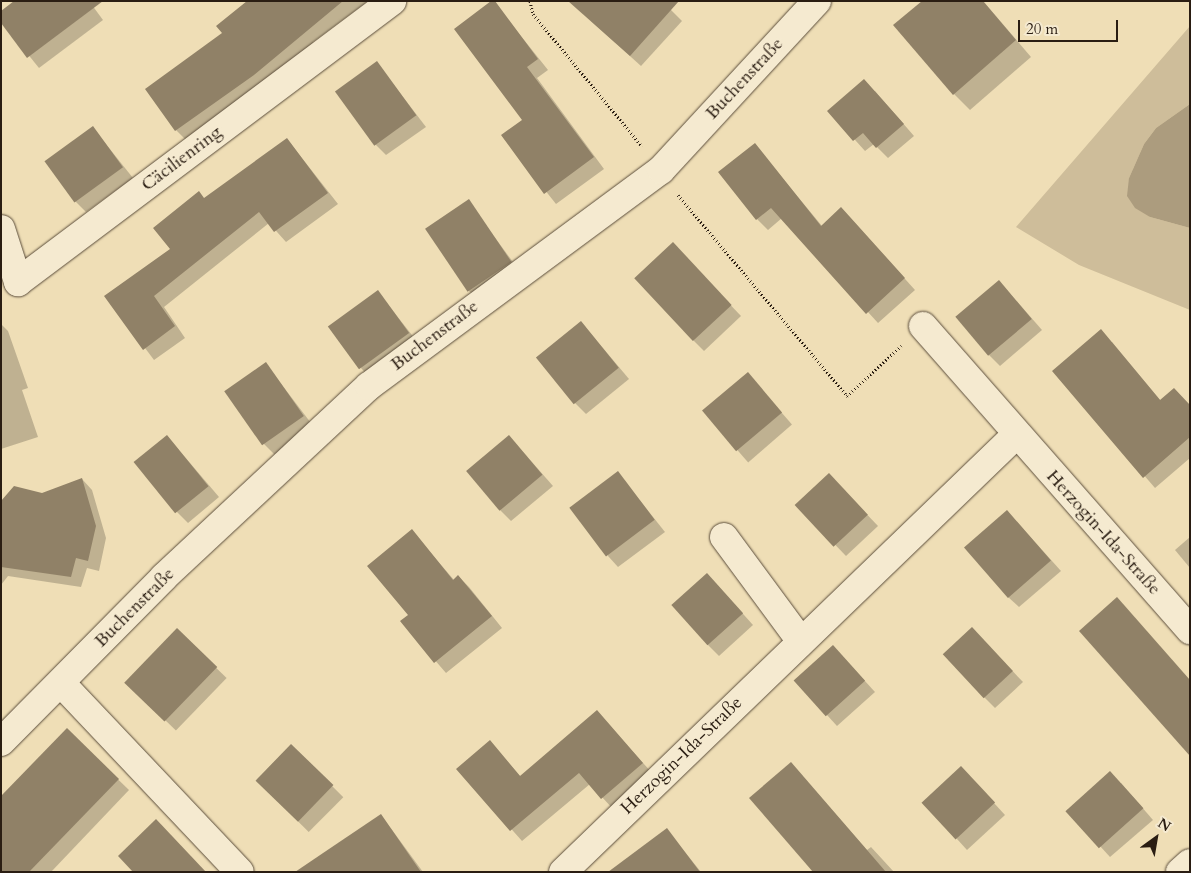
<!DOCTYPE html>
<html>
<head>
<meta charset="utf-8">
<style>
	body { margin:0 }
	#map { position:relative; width:1191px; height:873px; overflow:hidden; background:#efdeb6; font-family:Cardo,serif }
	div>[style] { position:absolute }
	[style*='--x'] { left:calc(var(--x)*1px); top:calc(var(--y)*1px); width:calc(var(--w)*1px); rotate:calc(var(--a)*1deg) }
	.green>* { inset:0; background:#cebd9a }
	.water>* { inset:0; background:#ac9c7e }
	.shadow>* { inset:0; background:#0003; transform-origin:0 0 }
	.building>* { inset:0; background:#908167; transform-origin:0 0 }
	.path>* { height:3px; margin-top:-1.5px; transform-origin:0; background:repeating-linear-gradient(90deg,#2a1d12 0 1px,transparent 0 3.5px) }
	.roads { filter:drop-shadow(0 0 1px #5b4d3b) drop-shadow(0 0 1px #5b4d3b) }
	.minor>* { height:28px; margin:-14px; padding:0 14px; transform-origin:14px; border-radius:14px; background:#f5ead0 }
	span { translate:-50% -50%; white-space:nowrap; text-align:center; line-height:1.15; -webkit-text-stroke:5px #f5ead0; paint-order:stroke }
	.street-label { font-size:18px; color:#2a1d12 }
	.frame { position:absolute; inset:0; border:2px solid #2a1d12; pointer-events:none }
	.north { position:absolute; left:1131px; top:813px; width:50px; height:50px; -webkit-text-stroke:4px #f5ead0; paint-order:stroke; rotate:32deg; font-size:14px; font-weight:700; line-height:20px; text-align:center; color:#2a1d12 }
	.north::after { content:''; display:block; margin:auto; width:18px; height:22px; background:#2a1d12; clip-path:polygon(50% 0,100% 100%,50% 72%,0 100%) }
	.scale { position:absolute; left:1018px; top:20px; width:100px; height:22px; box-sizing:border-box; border:2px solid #2a1d12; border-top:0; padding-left:6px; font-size:15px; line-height:18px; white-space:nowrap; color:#2a1d12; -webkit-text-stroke:4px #f5ead0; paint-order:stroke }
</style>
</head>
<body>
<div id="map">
	<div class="green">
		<div style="clip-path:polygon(1190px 26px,1190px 104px,1156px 128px,1144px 144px,1129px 178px,1150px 217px,1190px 228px,1190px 310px,1079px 265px,1016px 227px)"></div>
	</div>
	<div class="water">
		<div style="clip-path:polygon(1190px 104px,1190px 228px,1150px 217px,1135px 208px,1127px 196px,1129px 178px,1144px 144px,1156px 128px)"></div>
	</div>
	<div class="shadow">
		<div style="clip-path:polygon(89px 1px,103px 20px,39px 68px,1px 21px)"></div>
		<div style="clip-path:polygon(250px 1px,368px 1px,313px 42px,315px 45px,187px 141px,176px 130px,223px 33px)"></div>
		<div style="clip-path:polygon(493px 1px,548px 70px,537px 78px,604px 169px,556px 204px,502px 136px,524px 120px)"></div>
		<div style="clip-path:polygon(924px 1px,983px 1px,1031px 57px,970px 110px,954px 94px)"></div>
		<div style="clip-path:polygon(667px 6px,682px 21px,641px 66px,591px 21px)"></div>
		<div style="clip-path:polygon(377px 63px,426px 127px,386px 155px,375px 144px)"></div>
		<div style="clip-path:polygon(875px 91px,914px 136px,888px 158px,874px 144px,865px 151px,829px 111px)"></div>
		<div style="clip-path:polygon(93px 128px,133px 178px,86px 212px,75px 201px)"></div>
		<div style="clip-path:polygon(287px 139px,338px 204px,286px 242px,269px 223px,164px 307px,185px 338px,154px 360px,106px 296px,171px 249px,205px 199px)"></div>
		<div style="clip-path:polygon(755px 145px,822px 226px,852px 220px,915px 290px,878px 323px,782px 218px,768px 230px,757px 219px)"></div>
		<div style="clip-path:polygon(468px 201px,521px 273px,480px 302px,469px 291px)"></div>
		<div style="clip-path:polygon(683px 255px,741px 316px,704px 351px,693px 340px)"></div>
		<div style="clip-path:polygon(999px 281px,1042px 330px,1000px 366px,989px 355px)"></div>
		<div style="clip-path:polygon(378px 292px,419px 344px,371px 379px,361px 368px)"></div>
		<div style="clip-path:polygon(581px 322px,629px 379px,586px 414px,575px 403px)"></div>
		<div style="clip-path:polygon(1px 324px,8px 331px,28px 388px,22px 390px,38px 437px,1px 449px)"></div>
		<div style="clip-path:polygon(1112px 342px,1161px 401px,1190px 406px,1190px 458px,1155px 488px,1054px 371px)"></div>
		<div style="clip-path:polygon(266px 364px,314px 427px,275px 455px,264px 444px)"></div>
		<div style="left:748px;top:374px;width:67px;height:58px;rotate:49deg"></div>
		<div style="clip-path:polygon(167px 436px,219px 497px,188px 523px,177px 512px)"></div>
		<div style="clip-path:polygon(509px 436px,553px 486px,511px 521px,500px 510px)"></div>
		<div style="clip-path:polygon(618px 473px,665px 532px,618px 567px,608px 556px)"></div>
		<div style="clip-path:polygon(82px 479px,92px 490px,106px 538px,99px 571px,87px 568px,81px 587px,8px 576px,1px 585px,1px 503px,43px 495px)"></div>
		<div style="clip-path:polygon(839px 485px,878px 526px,846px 556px,797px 505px)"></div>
		<div style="clip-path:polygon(1007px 511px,1061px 571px,1019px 607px,1008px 597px)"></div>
		<div style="clip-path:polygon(412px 531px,454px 580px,458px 576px,469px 587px,502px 628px,446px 673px,401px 621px,409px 615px)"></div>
		<div style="clip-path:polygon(1190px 537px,1190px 568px,1175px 550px)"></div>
		<div style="clip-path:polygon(718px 586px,753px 625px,719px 656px,708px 645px)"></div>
		<div style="left:177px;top:630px;width:69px;height:73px;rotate:44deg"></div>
		<div style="clip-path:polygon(983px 640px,1023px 682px,995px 708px,984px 697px)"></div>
		<div style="clip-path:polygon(843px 657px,875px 692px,837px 726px,795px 680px)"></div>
		<div style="clip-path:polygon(597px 712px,653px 774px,613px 809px,590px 784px,522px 841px,458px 769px,490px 742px,521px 777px)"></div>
		<div style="clip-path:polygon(67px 730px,129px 790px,51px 872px,1px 872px)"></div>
		<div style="left:291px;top:745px;width:74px;height:49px;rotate:45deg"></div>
		<div style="clip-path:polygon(791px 763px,867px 850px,871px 847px,894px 872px,833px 872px)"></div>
		<div style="clip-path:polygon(972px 779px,1005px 815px,967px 850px,957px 839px)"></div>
		<div style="clip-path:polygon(1121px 783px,1153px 820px,1110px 857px,1067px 810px)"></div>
		<div style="clip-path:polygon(381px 815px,423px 872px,323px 872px)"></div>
		<div style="clip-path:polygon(667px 830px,701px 872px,630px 872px)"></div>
	</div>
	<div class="building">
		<div style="clip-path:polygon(14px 1px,103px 1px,27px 58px,1px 23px,1px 11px)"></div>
		<div style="clip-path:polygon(247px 1px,343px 1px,254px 75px,175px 131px,145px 89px,222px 33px,216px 26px)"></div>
		<div style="clip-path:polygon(491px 1px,495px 1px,538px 59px,527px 67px,594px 157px,544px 194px,501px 135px,522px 120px,454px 29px)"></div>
		<div style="clip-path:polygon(568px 1px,679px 1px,630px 56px)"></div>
		<div style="clip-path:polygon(922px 1px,983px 1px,1016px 40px,953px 95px,893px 25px)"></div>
		<div style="left:377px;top:61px;width:67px;height:52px;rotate:54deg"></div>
		<div style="clip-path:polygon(864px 79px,904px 124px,876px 148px,863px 133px,853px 141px,827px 111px)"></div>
		<div style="left:93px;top:126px;width:51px;height:60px;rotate:54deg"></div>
		<div style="clip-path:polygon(287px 138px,328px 193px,274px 232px,259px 212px,154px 296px,175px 326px,143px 350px,104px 296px,170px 249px,153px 228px,199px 191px,204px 198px)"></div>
		<div style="clip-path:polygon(755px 143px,821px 226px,841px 207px,905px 278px,866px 314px,771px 208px,756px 220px,718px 172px)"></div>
		<div style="left:469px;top:199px;width:76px;height:53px;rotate:56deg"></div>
		<div style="left:673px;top:242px;width:86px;height:53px;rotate:47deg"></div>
		<div style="left:999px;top:280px;width:51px;height:57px;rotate:50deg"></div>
		<div style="left:378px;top:290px;width:53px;height:62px;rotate:54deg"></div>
		<div style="left:581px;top:321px;width:60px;height:58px;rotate:51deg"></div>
		<div style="clip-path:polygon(1101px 329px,1160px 400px,1174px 388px,1190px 405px,1190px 437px,1143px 478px,1052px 371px)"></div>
		<div style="left:266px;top:362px;width:66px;height:51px;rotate:55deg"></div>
		<div style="left:748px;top:372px;width:53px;height:60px;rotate:50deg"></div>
		<div style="left:167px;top:435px;width:66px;height:43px;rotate:51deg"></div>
		<div style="left:509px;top:435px;width:52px;height:56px;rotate:50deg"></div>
		<div style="left:618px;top:471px;width:61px;height:61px;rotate:53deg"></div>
		<div style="left:829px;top:473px;width:57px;height:47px;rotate:47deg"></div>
		<div style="clip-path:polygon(82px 478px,96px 526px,88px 561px,76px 558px,71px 577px,1px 567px,1px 501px,14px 486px,42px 493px)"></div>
		<div style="left:1007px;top:510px;width:67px;height:57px;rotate:49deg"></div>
		<div style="clip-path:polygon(412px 529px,453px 580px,458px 575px,492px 616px,434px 663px,400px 621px,408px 615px,367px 566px)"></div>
		<div style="left:707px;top:573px;width:54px;height:48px;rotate:48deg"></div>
		<div style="clip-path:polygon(1117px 597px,1190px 680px,1190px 756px,1079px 631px)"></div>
		<div style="left:972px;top:627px;width:60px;height:40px;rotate:47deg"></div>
		<div style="left:177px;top:628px;width:56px;height:76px;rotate:44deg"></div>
		<div style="left:833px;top:645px;width:48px;height:53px;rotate:48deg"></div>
		<div style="clip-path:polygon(597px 710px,643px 763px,601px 799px,579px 773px,510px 831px,456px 769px,490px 740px,520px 776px)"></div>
		<div style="clip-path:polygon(67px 728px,119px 779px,29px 872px,1px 872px,1px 796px)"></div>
		<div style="left:291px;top:744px;width:59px;height:51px;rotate:44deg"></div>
		<div style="clip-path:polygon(791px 762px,886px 872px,813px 872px,749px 798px)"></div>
		<div style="left:961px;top:766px;width:50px;height:54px;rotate:47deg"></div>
		<div style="left:1110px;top:771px;width:50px;height:60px;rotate:48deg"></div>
		<div style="clip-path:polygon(381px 814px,421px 872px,295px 872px,329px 849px)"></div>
		<div style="clip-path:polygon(156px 819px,206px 872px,133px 872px,118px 856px)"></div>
		<div style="clip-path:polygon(667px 828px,700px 872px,608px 872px)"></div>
	</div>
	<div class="path">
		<div style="--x:530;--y:1;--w:13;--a:77"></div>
		<div style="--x:533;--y:14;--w:171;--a:50.5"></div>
		<div style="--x:678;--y:195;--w:263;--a:49.9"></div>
		<div style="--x:847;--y:396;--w:74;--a:-42.8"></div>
	</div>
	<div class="roads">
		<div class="minor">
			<div style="--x:1;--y:229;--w:56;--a:72.2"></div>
			<div style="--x:18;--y:282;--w:468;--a:-36.9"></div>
			<div style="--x:923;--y:326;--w:405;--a:48.7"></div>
			<div style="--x:724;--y:537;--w:128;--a:53.6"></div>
			<div style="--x:61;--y:683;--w:260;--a:46.6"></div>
			<div style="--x:1;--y:742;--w:232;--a:-45.3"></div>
			<div style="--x:164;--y:577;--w:280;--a:-43"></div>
			<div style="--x:369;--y:386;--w:363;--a:-36.5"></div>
			<div style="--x:661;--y:170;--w:230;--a:-47.3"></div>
			<div style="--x:563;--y:872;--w:629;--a:-43.97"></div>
			<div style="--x:1180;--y:872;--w:13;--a:-42"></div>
		</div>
	</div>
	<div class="street-label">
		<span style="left:745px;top:79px;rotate:-47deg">Buchenstraße</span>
		<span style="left:182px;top:159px;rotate:-37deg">Cäcilienring</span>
		<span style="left:435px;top:336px;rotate:-37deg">Buchenstraße</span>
		<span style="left:1103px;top:533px;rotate:48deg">Herzogin-Ida-Straße</span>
		<span style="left:135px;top:608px;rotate:-45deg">Buchenstraße</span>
		<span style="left:682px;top:756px;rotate:-44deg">Herzogin-Ida-Straße</span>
	</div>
	<div class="frame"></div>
	<div class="north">N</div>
	<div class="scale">20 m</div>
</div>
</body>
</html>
